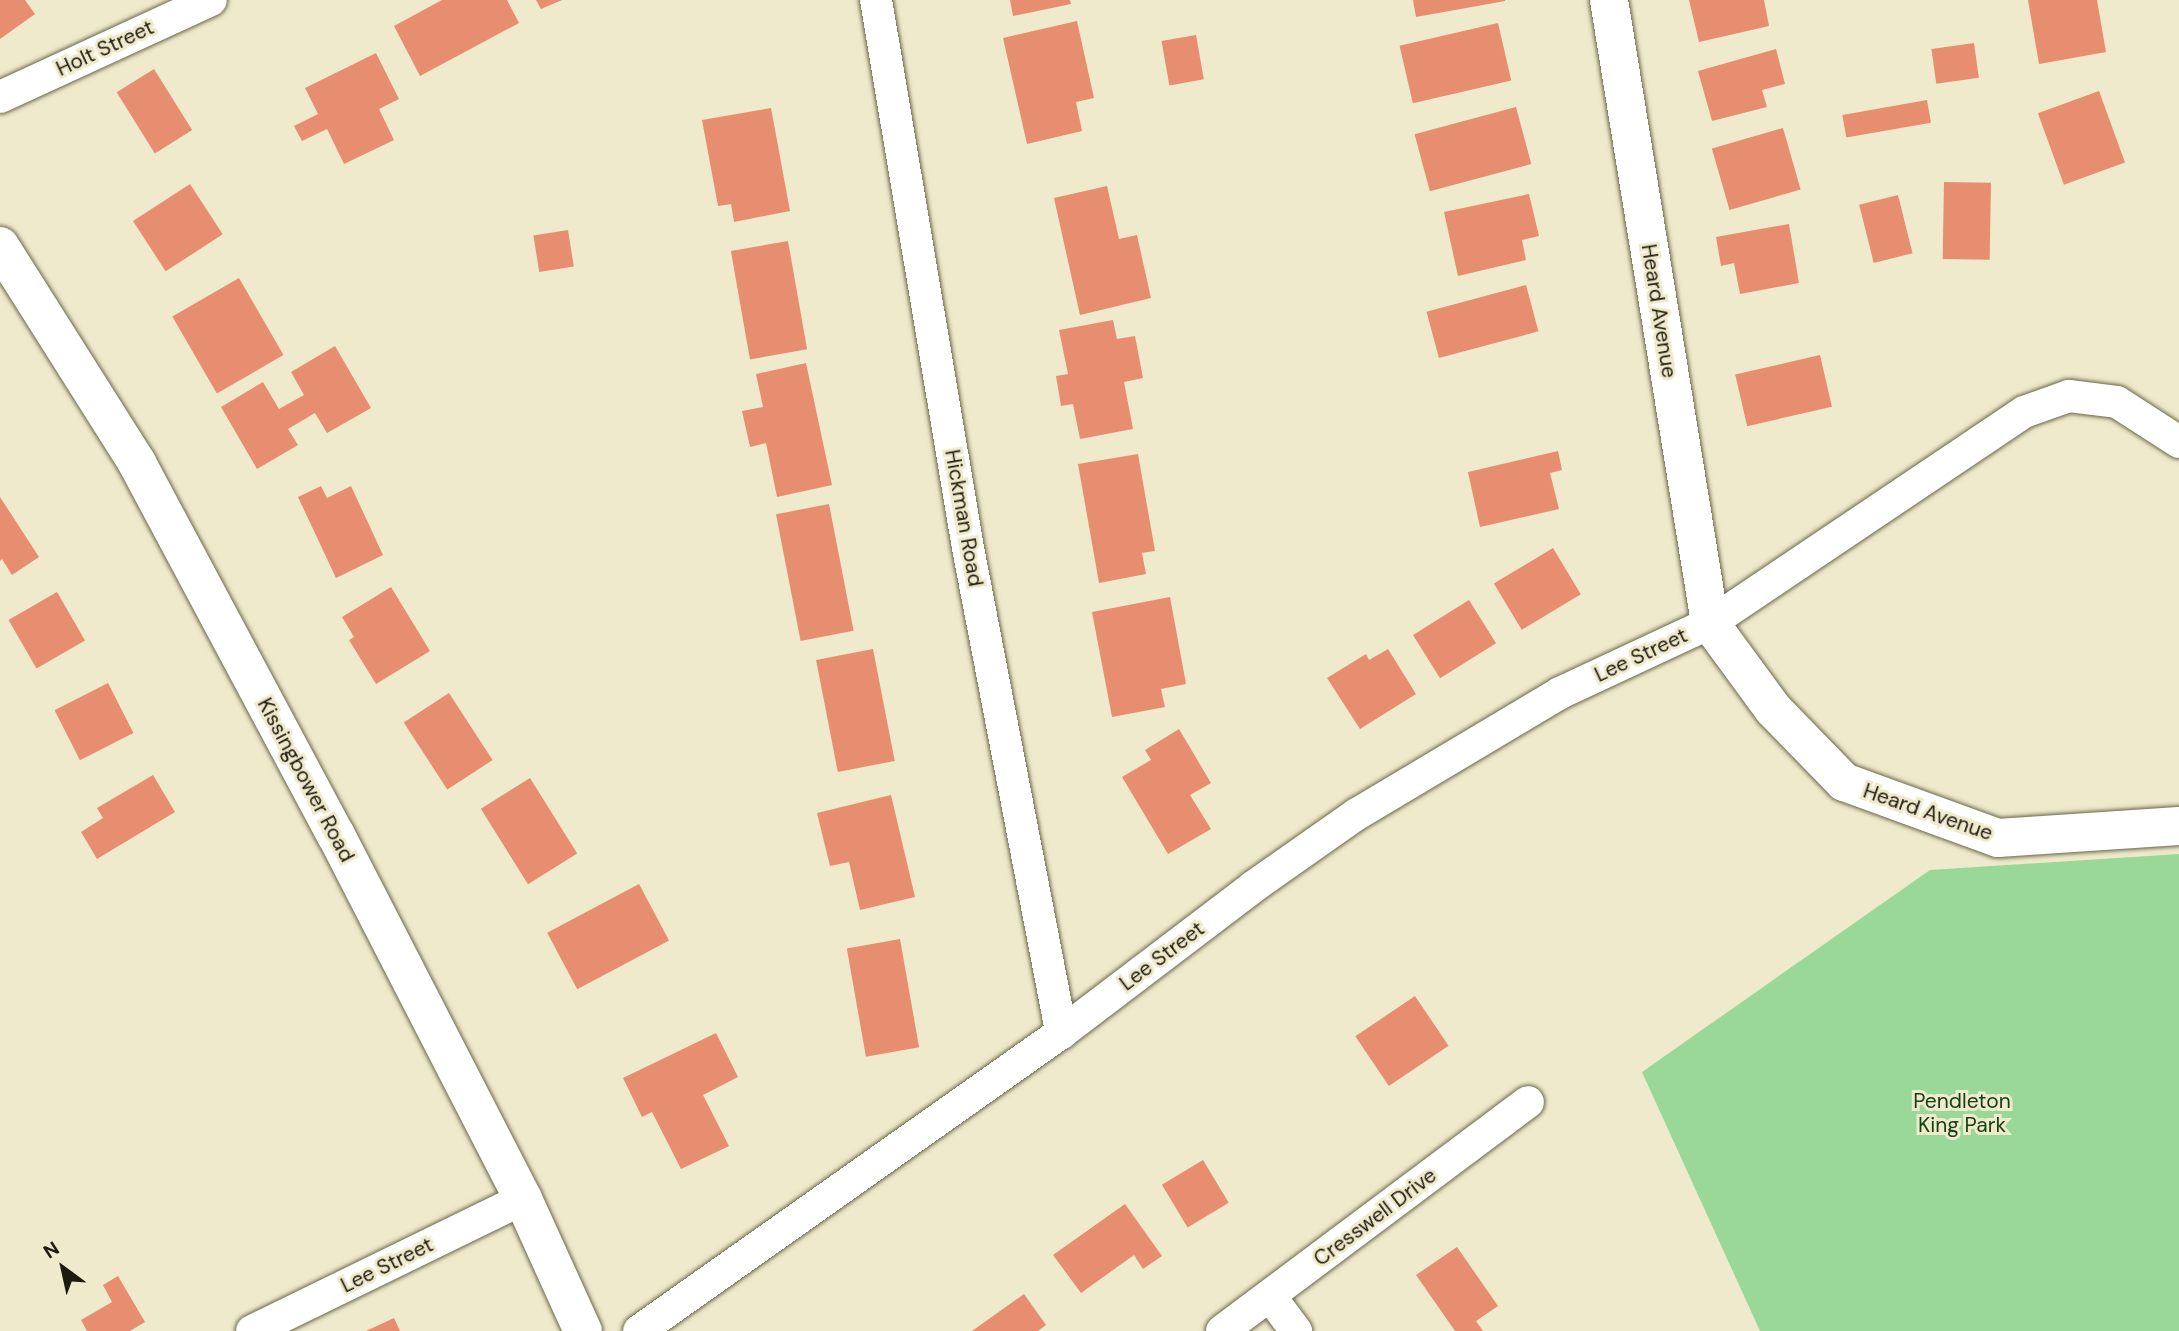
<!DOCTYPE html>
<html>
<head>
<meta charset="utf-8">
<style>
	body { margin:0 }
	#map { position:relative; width:2179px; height:1331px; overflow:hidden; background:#efeacb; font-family:"DM Sans",sans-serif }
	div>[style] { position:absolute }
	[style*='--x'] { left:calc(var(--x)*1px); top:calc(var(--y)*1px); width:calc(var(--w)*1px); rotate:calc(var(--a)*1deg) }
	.green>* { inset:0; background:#99d898 }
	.building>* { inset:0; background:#e78e71; transform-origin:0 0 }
	.roads { filter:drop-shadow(0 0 2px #6a664b) drop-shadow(0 0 2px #6a664b) }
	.street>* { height:32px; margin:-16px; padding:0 16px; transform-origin:16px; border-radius:16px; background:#fff }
	.secondary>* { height:38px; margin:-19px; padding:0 19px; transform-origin:19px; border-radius:19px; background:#fff }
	span { translate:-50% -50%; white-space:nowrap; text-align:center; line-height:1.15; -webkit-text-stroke:6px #efeacb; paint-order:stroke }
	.street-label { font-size:21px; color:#1d1b10 }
	.park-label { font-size:21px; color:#134215 }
	.north { position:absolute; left:28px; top:1233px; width:70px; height:70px; -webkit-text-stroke:5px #efeacb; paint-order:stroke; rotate:327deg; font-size:19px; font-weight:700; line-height:28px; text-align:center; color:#1d1b10 }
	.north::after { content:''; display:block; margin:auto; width:24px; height:32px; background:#1d1b10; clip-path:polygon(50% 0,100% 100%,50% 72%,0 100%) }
</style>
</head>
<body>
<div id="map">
	<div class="green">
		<div style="clip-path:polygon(2179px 854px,2179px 1331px,1760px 1331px,1642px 1072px,1930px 870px)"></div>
	</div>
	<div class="building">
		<div style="clip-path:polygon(0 0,25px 0,35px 14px,0 39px)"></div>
		<div style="clip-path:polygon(442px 0,507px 0,519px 23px,420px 76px,394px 26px)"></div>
		<div style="clip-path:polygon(536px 0,562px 0,541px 9px)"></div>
		<div style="clip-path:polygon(1010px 0,1070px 0,1071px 4px,1013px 16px)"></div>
		<div style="clip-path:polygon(1413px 0,1505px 0,1505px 1px,1416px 17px)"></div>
		<div style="clip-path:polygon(1689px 0,1764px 0,1769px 26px,1699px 42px)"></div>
		<div style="clip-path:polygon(2028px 0,2097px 0,2106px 52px,2039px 64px)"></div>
		<div style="clip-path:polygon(1077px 21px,1094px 98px,1076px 102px,1082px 131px,1027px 144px,1003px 38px)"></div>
		<div style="left:1498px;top:23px;width:59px;height:101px;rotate:77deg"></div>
		<div style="left:1196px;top:35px;width:45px;height:35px;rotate:80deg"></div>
		<div style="left:1974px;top:43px;width:35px;height:43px;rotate:82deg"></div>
		<div style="clip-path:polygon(1776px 49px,1785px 84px,1762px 90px,1767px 107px,1712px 121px,1698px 71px)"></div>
		<div style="clip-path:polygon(376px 53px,399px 99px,379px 109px,394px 140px,344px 164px,327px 129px,302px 141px,294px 126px,318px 114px,305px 88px)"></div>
		<div style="left:154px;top:69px;width:72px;height:44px;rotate:58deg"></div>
		<div style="left:2099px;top:91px;width:76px;height:65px;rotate:70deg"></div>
		<div style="left:1927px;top:100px;width:23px;height:86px;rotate:80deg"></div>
		<div style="left:1516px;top:107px;width:59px;height:105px;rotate:75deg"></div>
		<div style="clip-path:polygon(771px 108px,790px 211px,734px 222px,731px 204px,718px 206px,702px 120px)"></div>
		<div style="left:1783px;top:128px;width:64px;height:74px;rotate:74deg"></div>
		<div style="left:1944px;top:182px;width:47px;height:77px;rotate:1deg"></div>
		<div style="left:190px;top:184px;width:60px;height:68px;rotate:57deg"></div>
		<div style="clip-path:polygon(1107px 186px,1119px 239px,1137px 235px,1151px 298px,1080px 315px,1054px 198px)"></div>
		<div style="clip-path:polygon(1529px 194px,1539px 236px,1522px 240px,1526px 260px,1458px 276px,1444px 212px)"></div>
		<div style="left:1898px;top:195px;width:60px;height:40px;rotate:76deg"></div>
		<div style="clip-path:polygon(1789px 224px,1799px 283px,1740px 294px,1734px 263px,1721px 266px,1716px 237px)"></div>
		<div style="left:568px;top:230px;width:37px;height:35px;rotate:81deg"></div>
		<div style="left:788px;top:241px;width:110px;height:58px;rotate:80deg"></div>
		<div style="left:239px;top:278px;width:89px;height:77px;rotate:60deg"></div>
		<div style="left:1526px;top:285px;width:48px;height:103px;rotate:75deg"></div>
		<div style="clip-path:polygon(1113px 320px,1117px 339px,1135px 336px,1143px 378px,1124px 382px,1133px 429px,1080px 439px,1073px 404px,1061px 406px,1056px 376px,1068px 374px,1059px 330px)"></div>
		<div style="clip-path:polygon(335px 346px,371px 408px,327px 433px,315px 413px,288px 429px,298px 445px,257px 469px,221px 407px,263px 382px,279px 409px,304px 395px,291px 372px)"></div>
		<div style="left:1820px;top:355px;width:53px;height:87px;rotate:77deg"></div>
		<div style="clip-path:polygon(806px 363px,832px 485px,777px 497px,766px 443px,750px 447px,742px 411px,763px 407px,756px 374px)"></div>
		<div style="clip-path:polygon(1558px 451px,1562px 470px,1550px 473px,1559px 509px,1480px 527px,1468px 472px)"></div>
		<div style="clip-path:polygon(1138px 454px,1155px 551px,1142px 553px,1146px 574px,1099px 583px,1078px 464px)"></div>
		<div style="clip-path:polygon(321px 486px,327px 498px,351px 486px,383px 555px,336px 578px,298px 497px)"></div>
		<div style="clip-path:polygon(0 497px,39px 557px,12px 575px,2px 559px,0 561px)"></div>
		<div style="left:829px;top:504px;width:129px;height:54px;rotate:79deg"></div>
		<div style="left:1553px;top:548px;width:54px;height:69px;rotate:59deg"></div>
		<div style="clip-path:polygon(391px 587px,430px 651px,376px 684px,349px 640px,354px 637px,342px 617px)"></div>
		<div style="left:57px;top:592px;width:56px;height:56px;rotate:60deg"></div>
		<div style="clip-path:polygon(1170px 597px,1186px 684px,1161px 689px,1165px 707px,1112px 717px,1092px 612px)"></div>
		<div style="left:1469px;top:600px;width:51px;height:66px;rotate:58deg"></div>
		<div style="left:873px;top:649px;width:114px;height:58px;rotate:79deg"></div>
		<div style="clip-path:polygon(1388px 649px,1416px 694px,1360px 729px,1327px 678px,1366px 654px,1369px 660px)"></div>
		<div style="left:108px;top:683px;width:56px;height:60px;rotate:63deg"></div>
		<div style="left:449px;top:693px;width:80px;height:54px;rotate:57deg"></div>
		<div style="clip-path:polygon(1179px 729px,1211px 783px,1190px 795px,1211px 829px,1168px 854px,1122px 777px,1151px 760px,1145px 750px)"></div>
		<div style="clip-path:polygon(153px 775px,175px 812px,97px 859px,81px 832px,103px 818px,97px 808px)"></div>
		<div style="left:530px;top:778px;width:89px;height:58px;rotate:58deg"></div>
		<div style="clip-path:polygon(891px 795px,915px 897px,860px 910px,849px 862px,830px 866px,817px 813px)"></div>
		<div style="left:639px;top:884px;width:64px;height:104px;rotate:62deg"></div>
		<div style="left:900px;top:939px;width:110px;height:54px;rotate:80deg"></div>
		<div style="left:1415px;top:996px;width:60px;height:72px;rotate:56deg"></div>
		<div style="clip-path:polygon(716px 1033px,738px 1077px,703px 1095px,729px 1146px,681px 1169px,652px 1112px,642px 1117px,623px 1078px)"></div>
		<div style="left:1203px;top:1160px;width:50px;height:48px;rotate:59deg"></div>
		<div style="clip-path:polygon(1125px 1204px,1162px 1256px,1143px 1269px,1134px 1255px,1081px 1293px,1053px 1255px)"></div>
		<div style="clip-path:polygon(1457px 1247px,1498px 1306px,1476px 1321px,1483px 1331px,1455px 1331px,1416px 1275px)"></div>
		<div style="clip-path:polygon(118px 1276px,145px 1322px,130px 1331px,87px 1331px,81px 1320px,112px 1302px,103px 1285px)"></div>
		<div style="clip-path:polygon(1024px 1294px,1046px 1325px,1038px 1331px,972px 1331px)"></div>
		<div style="clip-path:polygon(394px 1318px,400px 1331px,366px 1331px)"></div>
	</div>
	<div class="roads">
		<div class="street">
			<div style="--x:876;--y:0;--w:556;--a:80.47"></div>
			<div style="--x:968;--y:548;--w:494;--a:79.1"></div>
			<div style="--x:0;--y:97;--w:232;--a:-24.7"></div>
			<div style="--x:1270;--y:1296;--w:44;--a:53.4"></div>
			<div style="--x:252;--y:1331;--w:301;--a:-26"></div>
			<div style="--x:639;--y:1331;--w:517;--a:-35.23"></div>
			<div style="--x:1061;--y:1033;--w:241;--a:-37.2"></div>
			<div style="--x:1253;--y:887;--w:127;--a:-35.1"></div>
			<div style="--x:1357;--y:814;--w:236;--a:-30.8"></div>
			<div style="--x:1560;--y:693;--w:166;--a:-25"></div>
			<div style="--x:1710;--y:623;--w:378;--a:-33.9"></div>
			<div style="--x:2024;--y:412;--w:48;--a:-19.6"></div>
			<div style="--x:2069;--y:396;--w:48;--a:7.1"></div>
			<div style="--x:2117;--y:402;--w:74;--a:32.8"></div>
			<div style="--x:1222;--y:1331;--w:382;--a:-36.8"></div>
		</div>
		<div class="secondary">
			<div style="--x:1609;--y:0;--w:631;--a:80.79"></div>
			<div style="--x:1710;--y:623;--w:107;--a:53.8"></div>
			<div style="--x:1773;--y:709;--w:102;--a:45.8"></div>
			<div style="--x:1844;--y:782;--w:164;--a:20"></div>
			<div style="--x:1998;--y:838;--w:181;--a:-3.8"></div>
			<div style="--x:0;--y:246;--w:257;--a:57.7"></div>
			<div style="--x:137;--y:463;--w:422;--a:61.9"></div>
			<div style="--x:336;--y:835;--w:409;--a:62.8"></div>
			<div style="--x:523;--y:1199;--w:145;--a:65.6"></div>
		</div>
	</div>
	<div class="street-label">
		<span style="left:105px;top:48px;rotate:-25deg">Holt Street</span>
		<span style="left:1659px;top:311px;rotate:81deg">Heard Avenue</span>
		<span style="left:964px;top:518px;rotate:80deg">Hickman Road</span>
		<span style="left:1641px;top:655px;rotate:-25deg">Lee Street</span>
		<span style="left:306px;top:780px;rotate:62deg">Kissingbower Road</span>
		<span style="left:1928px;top:812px;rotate:19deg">Heard Avenue</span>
		<span style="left:1162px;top:956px;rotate:-37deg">Lee Street</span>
		<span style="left:1375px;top:1217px;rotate:-37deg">Cresswell Drive</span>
		<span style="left:387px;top:1265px;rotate:-26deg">Lee Street</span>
	</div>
	<div class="park-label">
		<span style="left:1962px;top:1113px">Pendleton<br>King Park</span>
	</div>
	<div class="north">N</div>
</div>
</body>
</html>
